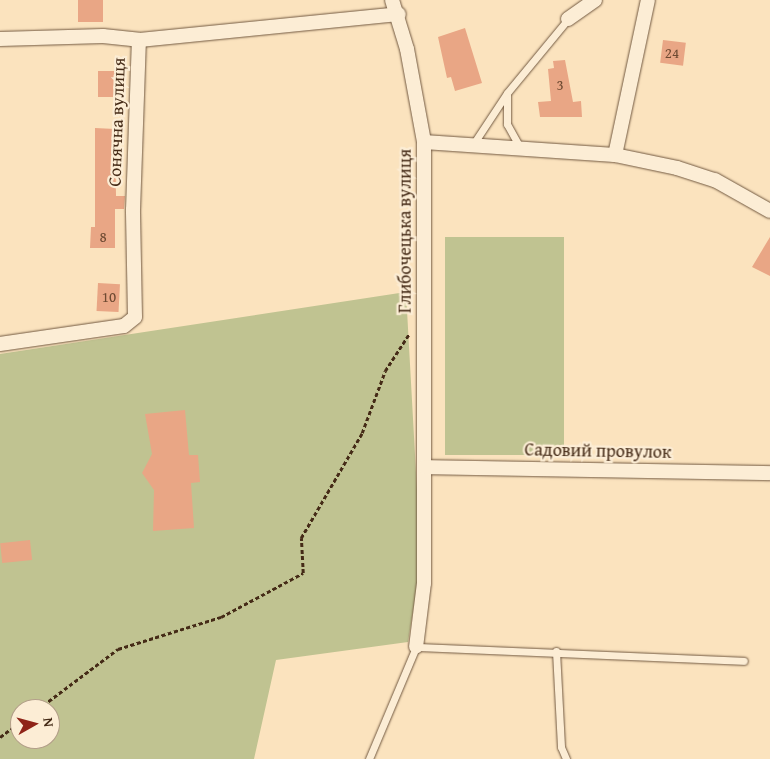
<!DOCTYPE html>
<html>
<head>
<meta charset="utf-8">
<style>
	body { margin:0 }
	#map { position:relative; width:770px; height:759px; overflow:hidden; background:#fbe3be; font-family:"Gentium Book Plus",serif }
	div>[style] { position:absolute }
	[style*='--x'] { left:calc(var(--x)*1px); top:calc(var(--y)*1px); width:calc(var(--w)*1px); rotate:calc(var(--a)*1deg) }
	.green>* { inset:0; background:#c0c391; transform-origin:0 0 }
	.building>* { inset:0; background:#e9a685; transform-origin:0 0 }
	.path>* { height:2.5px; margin-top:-1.25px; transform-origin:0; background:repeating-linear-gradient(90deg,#452b17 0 4px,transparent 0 6.5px) }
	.roads { filter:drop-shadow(0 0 1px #725941) drop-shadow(0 0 1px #725941) }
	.service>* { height:7px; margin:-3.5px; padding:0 3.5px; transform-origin:3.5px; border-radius:3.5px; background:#fcedd5 }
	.minor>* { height:14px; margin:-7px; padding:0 7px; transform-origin:7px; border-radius:7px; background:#fcedd5 }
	span { translate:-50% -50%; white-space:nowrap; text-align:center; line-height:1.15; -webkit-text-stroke:4.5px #fcedd5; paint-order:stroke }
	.number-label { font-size:15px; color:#6e4a32 }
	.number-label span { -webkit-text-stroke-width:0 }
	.street-label { font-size:18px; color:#452b17 }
	.north { position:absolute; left:10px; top:699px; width:50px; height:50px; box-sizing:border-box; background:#fcedd5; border:1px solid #b39f89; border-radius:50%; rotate:83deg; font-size:14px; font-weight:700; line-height:20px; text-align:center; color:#452b17 }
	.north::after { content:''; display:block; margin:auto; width:18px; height:22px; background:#8f2418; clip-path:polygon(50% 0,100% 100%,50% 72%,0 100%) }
</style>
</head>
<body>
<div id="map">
	<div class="green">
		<div style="left:445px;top:237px;width:119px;height:218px"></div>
		<div style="clip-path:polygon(evenodd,406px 292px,421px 563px,408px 642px,276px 660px,254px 759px,0 759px,0 354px,406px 292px,20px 709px,50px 709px,50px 739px,20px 739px,20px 709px)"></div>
	</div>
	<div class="building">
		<div style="left:78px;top:0;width:25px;height:22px"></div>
		<div style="clip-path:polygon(465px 28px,482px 83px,455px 91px,451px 77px,447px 78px,438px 37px)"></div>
		<div style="left:663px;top:40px;width:23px;height:23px;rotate:7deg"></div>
		<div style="clip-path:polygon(565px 60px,573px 102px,581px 101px,582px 117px,540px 117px,538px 102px,551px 101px,548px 69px,554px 68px,553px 61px)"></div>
		<div style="left:98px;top:71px;width:18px;height:26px"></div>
		<div style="clip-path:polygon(95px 128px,115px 129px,116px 196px,125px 196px,124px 209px,115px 209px,115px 248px,90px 248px,91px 227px,95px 227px)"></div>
		<div style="clip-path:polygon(770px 237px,770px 276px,752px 267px)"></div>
		<div style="left:98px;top:283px;width:22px;height:28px;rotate:3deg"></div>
		<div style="clip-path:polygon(185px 410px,189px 455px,198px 455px,200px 482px,191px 483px,194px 528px,153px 531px,154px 490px,142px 473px,152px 454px,145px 414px)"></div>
		<div style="left:30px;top:540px;width:20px;height:30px;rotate:84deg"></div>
	</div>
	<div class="path">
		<div style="--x:38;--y:709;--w:100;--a:-36.9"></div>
		<div style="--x:118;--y:649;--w:108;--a:-17.3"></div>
		<div style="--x:221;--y:617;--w:93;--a:-28.2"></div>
		<div style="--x:303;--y:573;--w:35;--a:-93"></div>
		<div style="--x:301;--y:538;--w:121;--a:-59.8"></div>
		<div style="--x:362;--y:433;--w:66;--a:-69.6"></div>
		<div style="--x:385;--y:371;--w:44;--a:-57"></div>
		<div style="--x:0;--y:737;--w:25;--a:-37"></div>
	</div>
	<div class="roads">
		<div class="service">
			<div style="--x:507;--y:94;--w:30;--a:90"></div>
			<div style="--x:507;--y:124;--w:26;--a:61"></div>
			<div style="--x:472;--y:146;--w:64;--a:-56.6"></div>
			<div style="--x:507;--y:93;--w:96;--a:-50.5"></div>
			<div style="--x:556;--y:651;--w:96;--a:87"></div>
			<div style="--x:561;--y:747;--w:13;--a:67"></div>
			<div style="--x:369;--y:759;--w:121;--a:-67.2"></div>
			<div style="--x:416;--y:647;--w:328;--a:2.4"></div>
		</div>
		<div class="minor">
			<div style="--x:392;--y:0;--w:51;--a:73"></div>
			<div style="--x:407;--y:49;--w:95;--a:79.6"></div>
			<div style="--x:424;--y:142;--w:441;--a:90"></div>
			<div style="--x:424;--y:583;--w:64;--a:97.1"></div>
			<div style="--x:568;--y:19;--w:33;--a:-35"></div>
			<div style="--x:0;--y:39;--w:103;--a:-1.7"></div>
			<div style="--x:103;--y:36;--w:36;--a:6"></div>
			<div style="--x:424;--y:142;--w:191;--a:3.9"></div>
			<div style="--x:615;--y:155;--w:63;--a:11.8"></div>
			<div style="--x:677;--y:168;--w:40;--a:18"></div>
			<div style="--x:715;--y:180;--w:63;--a:29.4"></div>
			<div style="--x:615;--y:155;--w:158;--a:-78"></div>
			<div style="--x:0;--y:344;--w:125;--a:-8.3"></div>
			<div style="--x:124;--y:326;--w:14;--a:-39"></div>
			<div style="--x:135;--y:317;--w:107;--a:-91.1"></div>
			<div style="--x:133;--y:210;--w:170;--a:-88"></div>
			<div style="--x:139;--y:40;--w:261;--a:-5.7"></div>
			<div style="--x:425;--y:467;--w:345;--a:1"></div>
		</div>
	</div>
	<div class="number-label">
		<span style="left:672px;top:53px">24</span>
		<span style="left:560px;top:85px">3</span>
		<span style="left:103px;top:237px">8</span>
		<span style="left:109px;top:297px">10</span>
	</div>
	<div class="street-label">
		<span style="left:117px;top:122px;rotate:-88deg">Сонячна вулиця</span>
		<span style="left:405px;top:231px;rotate:-90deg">Глибочецька вулиця</span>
		<span style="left:598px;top:451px;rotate:1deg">Садовий провулок</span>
	</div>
	<div class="north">N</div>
</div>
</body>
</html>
